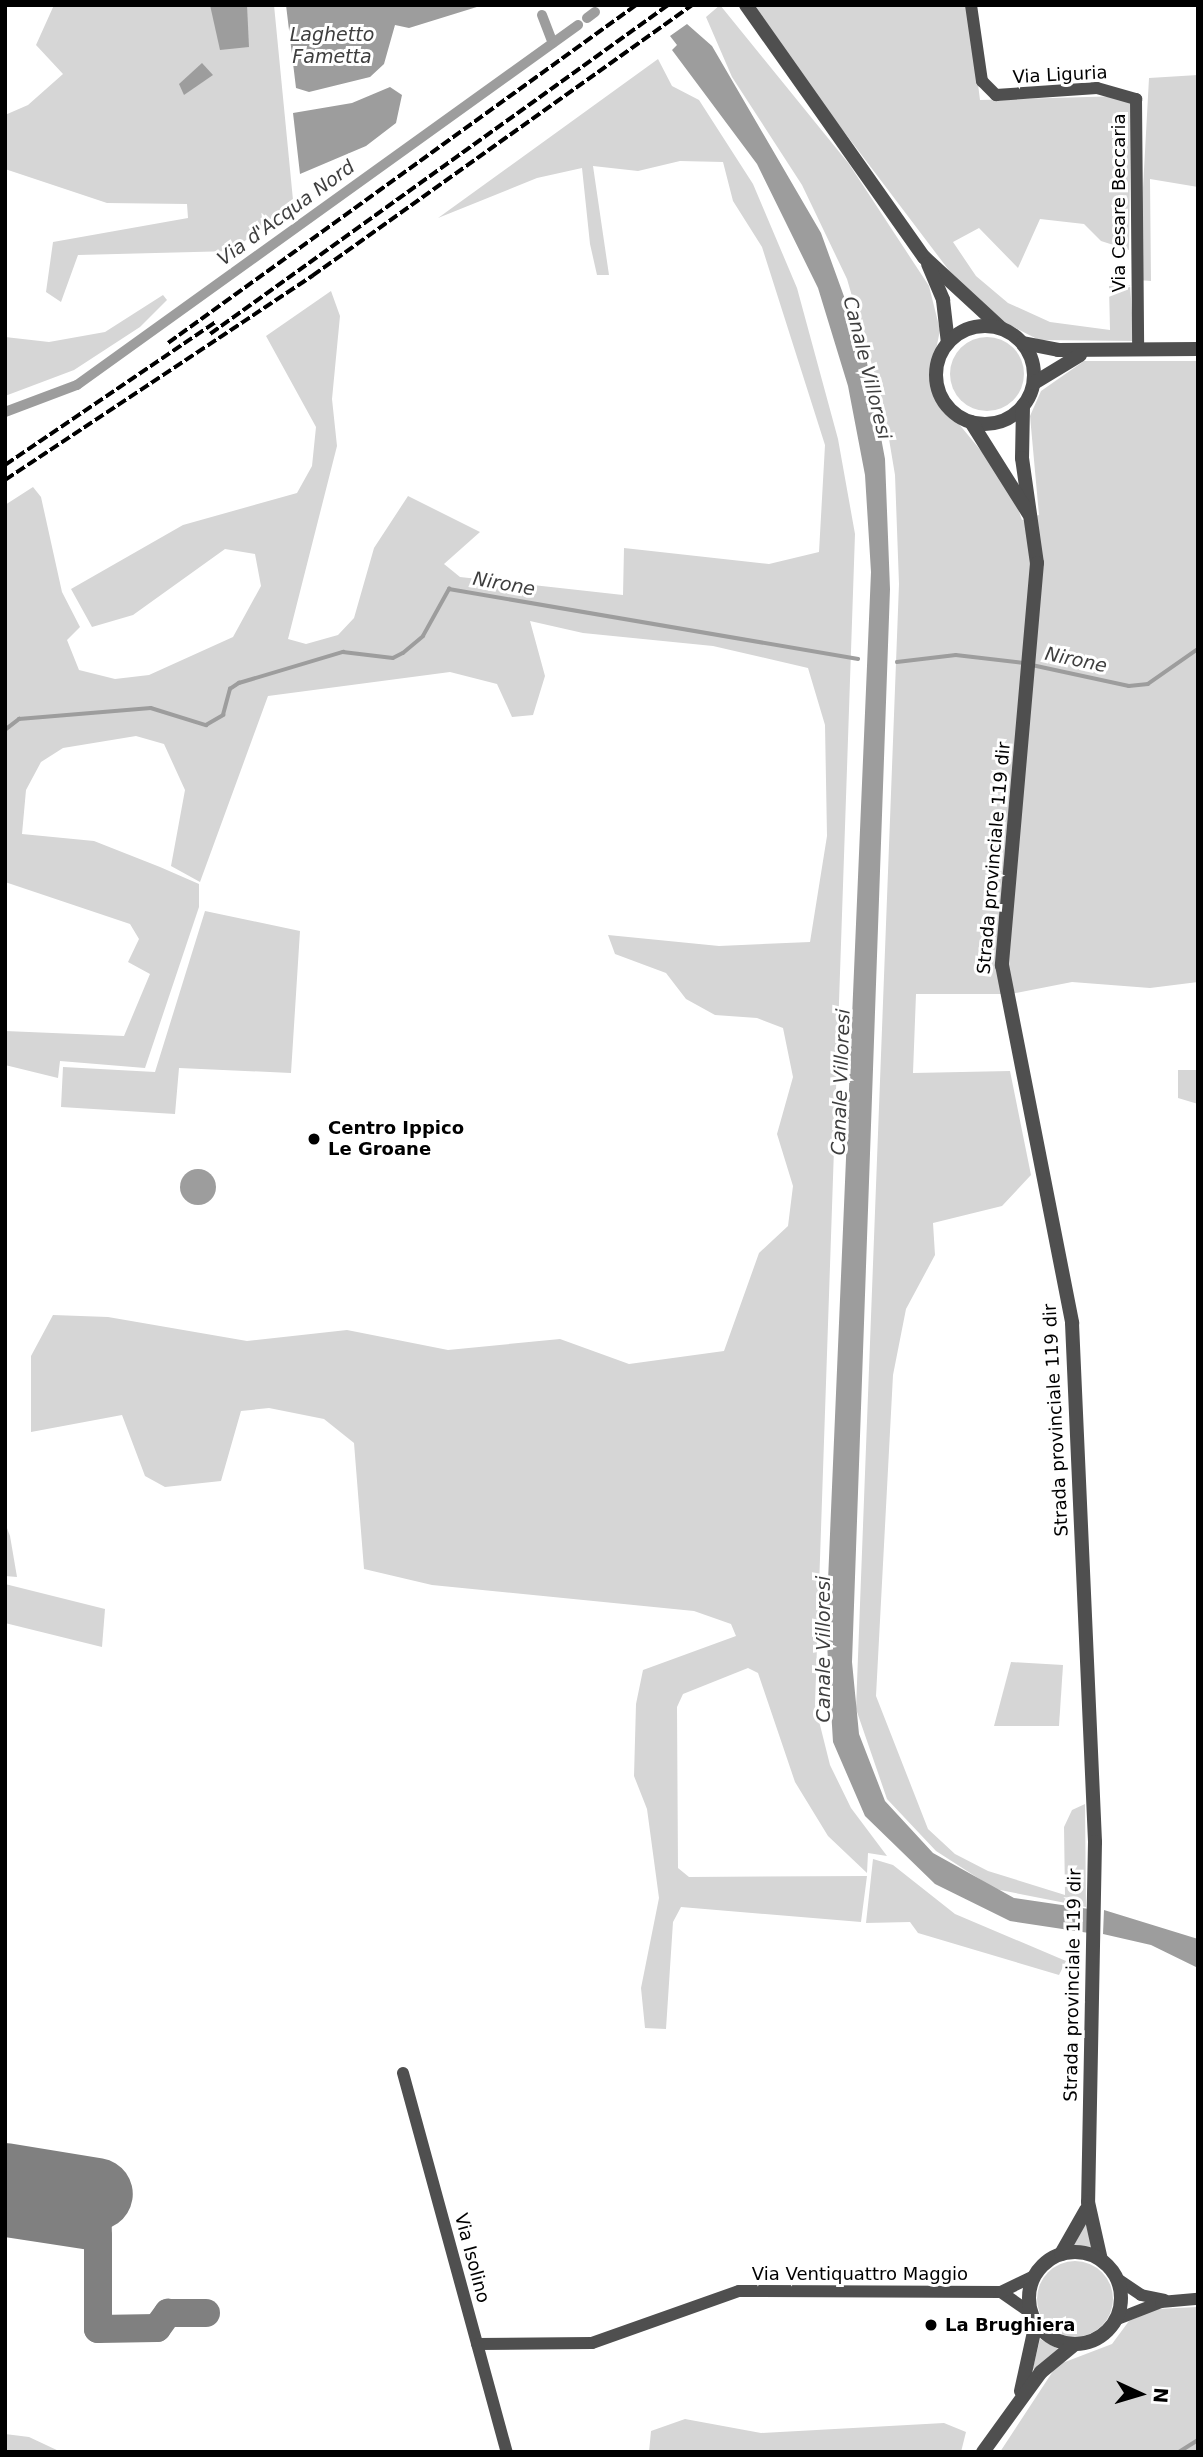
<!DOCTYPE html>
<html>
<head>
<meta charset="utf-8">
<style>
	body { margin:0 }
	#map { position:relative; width:1203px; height:2457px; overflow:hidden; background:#fff; font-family:"DejaVu Sans",sans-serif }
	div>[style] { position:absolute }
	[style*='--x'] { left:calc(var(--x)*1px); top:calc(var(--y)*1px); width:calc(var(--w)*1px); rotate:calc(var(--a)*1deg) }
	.green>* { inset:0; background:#d6d6d6 }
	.round { border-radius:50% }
	.water>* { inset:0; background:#9d9d9d }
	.stream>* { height:3.5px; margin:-1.75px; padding:0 1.75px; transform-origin:1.75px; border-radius:1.75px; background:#9d9d9d }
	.canal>* { height:10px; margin:-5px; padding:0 5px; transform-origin:5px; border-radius:5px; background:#9d9d9d }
	.taxiway>* { height:28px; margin:-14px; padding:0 14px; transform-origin:14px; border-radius:14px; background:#808080 }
	.runway>* { height:72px; margin:-36px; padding:0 36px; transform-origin:36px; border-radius:36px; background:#808080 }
	.minor>* { height:12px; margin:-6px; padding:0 6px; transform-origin:6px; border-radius:6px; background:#4f4f4f }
	.tertiary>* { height:14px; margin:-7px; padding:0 7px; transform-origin:7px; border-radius:7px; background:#4f4f4f }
	.tertiary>.ring { margin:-7px; padding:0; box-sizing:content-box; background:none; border:14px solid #4f4f4f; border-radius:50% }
	.rail>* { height:3.5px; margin-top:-1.75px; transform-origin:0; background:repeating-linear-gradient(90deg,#000 0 10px,transparent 0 13.5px) }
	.dots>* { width:19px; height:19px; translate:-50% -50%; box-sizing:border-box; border:4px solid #fff; border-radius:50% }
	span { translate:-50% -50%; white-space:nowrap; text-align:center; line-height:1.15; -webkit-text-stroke:6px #fff; paint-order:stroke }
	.street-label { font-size:18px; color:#000 }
	.poi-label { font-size:18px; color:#000; font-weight:700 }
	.left { translate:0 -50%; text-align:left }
	.water-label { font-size:19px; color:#3e3e3e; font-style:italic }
	.frame { position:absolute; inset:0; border:7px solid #000; pointer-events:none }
	.north { position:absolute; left:1105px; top:2359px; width:70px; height:70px; -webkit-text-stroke:5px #fff; paint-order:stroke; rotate:94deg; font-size:19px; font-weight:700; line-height:28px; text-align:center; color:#000 }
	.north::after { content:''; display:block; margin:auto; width:24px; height:32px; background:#000; clip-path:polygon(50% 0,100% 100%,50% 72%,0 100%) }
</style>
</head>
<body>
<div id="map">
	<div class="green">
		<div style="clip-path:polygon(54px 5px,274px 5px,293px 200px,233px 251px,78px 255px,61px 302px,46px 292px,53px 242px,188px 218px,187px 204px,107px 203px,5px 169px,5px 115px,28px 105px,63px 74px,36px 45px)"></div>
		<div style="clip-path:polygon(720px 5px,849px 164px,929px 286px,940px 330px,930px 380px,935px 395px,1010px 486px,1022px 520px,1039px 515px,1030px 416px,1041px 391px,1084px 361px,1198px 361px,1198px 982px,1150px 988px,1072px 982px,1011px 994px,916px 994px,913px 1073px,1010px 1071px,1031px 1175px,1002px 1206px,933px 1223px,935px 1255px,906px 1309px,893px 1375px,876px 1696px,928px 1829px,955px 1854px,988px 1871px,1065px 1895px,1064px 1827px,1072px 1810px,1085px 1804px,1086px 1907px,995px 1889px,936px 1851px,887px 1799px,856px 1709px,899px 584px,895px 475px,883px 403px,847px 279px,802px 185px,732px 77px,706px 17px)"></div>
		<div style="clip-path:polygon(748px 5px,968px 5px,980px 100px,1123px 96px,1131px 103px,1129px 250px,1101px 241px,1084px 224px,1040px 219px,1018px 268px,979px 228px,953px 242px,976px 276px,1008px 303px,1050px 322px,1110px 330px,1109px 286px,1130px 285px,1134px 341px,1039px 340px,1006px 323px,954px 277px)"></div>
		<div style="clip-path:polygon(658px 59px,672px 86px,699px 100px,753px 184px,797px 288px,838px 439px,855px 534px,815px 1705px,830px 1765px,851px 1808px,887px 1856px,868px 1853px,867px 1873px,828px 1836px,795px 1782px,758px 1673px,748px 1668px,683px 1694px,677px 1707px,678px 1868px,689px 1877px,867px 1876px,861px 1922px,681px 1907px,673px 1922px,666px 2029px,645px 2028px,641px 1988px,659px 1898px,647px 1809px,634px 1776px,636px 1704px,643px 1670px,736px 1636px,731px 1624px,694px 1611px,432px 1585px,364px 1569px,354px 1443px,324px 1419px,269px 1408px,241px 1411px,221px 1481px,165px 1487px,145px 1476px,122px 1415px,31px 1432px,31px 1356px,53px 1315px,108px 1317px,247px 1341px,347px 1330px,448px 1350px,560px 1339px,629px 1364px,724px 1351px,759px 1253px,788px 1226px,793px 1186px,777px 1134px,793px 1077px,783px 1028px,757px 1018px,715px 1015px,686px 999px,666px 973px,615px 954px,608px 935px,719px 946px,810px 942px,827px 836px,825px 725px,808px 668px,713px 646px,583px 633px,530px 621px,545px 676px,533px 715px,512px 717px,497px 684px,450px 672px,268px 696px,200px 882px,171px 866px,185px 790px,164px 744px,136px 736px,63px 748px,41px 762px,26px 790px,22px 834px,94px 841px,160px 867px,199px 884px,199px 907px,145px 1068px,60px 1061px,58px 1078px,5px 1065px,5px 1031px,124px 1036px,150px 974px,128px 962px,139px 939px,130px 924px,5px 882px,5px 505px,33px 487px,41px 497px,62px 592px,80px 627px,67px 640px,79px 670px,115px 679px,149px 675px,233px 637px,261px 586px,255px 554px,225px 549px,133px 615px,92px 627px,71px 589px,183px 525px,297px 493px,312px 466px,316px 427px,266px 336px,331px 291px,340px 316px,332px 399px,337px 446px,288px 639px,306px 644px,338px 635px,354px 618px,374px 548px,408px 496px,480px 532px,444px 564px,460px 577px,623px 595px,624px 548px,769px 564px,819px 552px,825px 445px,762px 247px,733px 201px,723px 162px,680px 161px,638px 171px,593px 166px,609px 275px,597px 275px,590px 244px,582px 168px,537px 178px,438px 218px)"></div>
		<div style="clip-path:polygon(1198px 75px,1198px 187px,1150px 179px,1151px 281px,1138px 280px,1149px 78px)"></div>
		<div style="clip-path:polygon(163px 295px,167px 300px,140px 327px,74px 370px,5px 396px,5px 337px,49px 342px,105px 332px)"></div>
		<div class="round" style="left:950px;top:337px;width:74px;height:74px"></div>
		<div style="clip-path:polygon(205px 911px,300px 931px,291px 1073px,179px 1068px,175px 1114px,61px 1107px,63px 1067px,155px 1072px)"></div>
		<div style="clip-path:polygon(1178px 1070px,1198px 1070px,1198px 1104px,1178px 1098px)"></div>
		<div style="clip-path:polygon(5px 1523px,10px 1536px,17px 1577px,5px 1576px)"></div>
		<div style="clip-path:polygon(5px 1584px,105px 1609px,102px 1647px,5px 1623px)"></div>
		<div style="clip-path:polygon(1011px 1662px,1063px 1665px,1059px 1726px,994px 1726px)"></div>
		<div style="clip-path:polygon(873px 1859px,893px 1865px,955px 1914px,1066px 1961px,1059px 1975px,918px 1933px,910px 1922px,866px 1923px)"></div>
		<div style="clip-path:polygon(1086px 2224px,1093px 2250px,1071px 2247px,1084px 2225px)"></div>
		<div class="round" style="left:1037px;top:2261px;width:76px;height:76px"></div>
		<div style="clip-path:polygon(1198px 2307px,1198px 2452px,1000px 2452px,1057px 2365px,1112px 2344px,1129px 2321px,1156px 2309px)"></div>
		<div style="clip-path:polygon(1040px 2339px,1060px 2350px,1034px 2370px,1033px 2368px)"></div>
		<div style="clip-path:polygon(685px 2419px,761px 2433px,944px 2423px,966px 2432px,961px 2452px,649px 2452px,651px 2431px)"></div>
		<div style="clip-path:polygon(5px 2434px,29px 2437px,61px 2452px,5px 2452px)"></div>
	</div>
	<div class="water">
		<div style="clip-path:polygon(210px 5px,247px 5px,249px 47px,220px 50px)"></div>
		<div style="clip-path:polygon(286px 5px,480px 5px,480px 6px,409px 28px,395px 25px,384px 64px,370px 77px,309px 92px,296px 88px)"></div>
		<div style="clip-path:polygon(687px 24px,712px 46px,821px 233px,866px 357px,885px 459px,890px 589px,852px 1662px,859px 1734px,885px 1801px,933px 1853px,1014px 1898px,1089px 1909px,1089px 1933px,1010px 1921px,935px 1884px,865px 1816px,833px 1742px,826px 1628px,871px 572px,865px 475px,848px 386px,818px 288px,757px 164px,672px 50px,677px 45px,670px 36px)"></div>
		<div style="clip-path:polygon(202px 63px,213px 75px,184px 95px,179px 84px)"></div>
		<div style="clip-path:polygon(390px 87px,402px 95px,396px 123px,366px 146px,300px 174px,293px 113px,352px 103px)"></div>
		<div class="round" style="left:180px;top:1169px;width:36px;height:36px"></div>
		<div style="clip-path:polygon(1104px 1910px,1198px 1939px,1198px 1968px,1151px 1945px,1103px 1934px)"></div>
	</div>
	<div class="stream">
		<div style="--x:897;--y:662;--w:59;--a:-6.8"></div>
		<div style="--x:956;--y:655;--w:68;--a:6.7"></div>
		<div style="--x:1032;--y:665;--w:99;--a:12.2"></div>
		<div style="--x:1129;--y:686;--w:19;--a:-6"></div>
		<div style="--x:1148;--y:684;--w:61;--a:-35"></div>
		<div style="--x:5;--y:730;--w:18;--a:-38"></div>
		<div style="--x:19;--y:719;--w:132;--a:-4.8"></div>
		<div style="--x:151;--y:708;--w:58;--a:17.2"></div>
		<div style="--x:206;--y:725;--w:20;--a:-30"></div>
		<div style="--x:223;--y:715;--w:27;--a:-75"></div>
		<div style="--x:230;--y:689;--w:11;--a:-34"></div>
		<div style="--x:239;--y:683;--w:109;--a:-16.6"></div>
		<div style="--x:343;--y:652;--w:50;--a:6.8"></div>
		<div style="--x:393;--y:658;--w:11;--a:-27"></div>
		<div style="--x:403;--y:653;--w:26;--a:-40"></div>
		<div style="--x:423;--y:636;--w:54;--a:-61"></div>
		<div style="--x:449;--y:589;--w:415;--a:9.7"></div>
		<div style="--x:1179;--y:2452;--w:22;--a:-32"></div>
	</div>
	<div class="canal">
		<div style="--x:542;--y:15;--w:30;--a:69"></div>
		<div style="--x:587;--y:18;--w:10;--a:-37"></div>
		<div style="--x:5;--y:412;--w:77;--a:-20.6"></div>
		<div style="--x:77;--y:385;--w:617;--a:-35.7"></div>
	</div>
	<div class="taxiway">
		<div style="--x:5;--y:2223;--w:94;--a:8.6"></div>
		<div style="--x:98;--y:2237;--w:43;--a:-91.3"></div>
		<div style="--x:98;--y:2237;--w:92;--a:90"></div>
		<div style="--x:98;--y:2329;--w:59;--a:-1"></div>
		<div style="--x:157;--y:2328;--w:19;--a:-54"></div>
		<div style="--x:168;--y:2313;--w:38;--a:0"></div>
	</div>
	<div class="runway">
		<div style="--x:5;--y:2179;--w:93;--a:9.3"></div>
	</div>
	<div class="minor">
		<div style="--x:971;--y:5;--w:77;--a:81.8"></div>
		<div style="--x:982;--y:81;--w:20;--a:45"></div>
		<div style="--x:996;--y:95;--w:101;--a:-4"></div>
		<div style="--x:1097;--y:88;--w:41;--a:15.8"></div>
		<div style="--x:1136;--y:99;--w:249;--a:89.5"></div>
		<div style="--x:403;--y:2073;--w:393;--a:74.7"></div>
		<div style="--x:1116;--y:2278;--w:30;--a:34"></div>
		<div style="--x:1141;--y:2295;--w:24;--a:12"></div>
		<div style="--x:1001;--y:2292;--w:37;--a:35"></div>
		<div style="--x:1115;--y:2320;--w:49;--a:-21.4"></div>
		<div style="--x:1161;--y:2302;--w:37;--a:-5"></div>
		<div style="--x:477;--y:2344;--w:115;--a:-0.5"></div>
		<div style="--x:592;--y:2343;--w:156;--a:-19.5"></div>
		<div style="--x:739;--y:2291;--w:262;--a:0.2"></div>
		<div style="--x:1001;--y:2292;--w:37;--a:-26"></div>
	</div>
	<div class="tertiary">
		<div style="--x:746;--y:5;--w:309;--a:54.8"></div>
		<div style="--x:924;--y:257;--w:105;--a:42.7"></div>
		<div style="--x:928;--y:264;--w:39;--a:67"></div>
		<div style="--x:943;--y:300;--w:43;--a:83.4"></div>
		<div class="ring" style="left:936px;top:326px;width:84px;height:84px"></div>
		<div style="--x:1023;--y:343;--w:36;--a:11"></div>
		<div style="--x:1058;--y:350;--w:140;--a:-0.4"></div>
		<div style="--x:1034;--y:383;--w:54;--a:-31.3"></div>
		<div style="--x:1023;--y:406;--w:52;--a:91.1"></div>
		<div style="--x:1022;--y:458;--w:106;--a:81.9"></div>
		<div style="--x:1037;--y:563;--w:404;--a:95"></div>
		<div style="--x:1002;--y:965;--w:365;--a:78.9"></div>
		<div style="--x:1072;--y:1323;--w:520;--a:87.46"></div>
		<div style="--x:1095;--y:1842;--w:360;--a:91.1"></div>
		<div style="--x:1088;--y:2202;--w:59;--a:77.4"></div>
		<div style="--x:971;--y:422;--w:109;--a:57.8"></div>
		<div class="ring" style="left:1029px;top:2252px;width:78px;height:78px"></div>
		<div style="--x:1061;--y:2254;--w:51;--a:-60.4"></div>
		<div style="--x:1021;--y:2391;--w:70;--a:-77.6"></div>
		<div style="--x:983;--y:2452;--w:99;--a:-54.1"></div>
		<div style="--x:1041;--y:2372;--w:44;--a:-39.5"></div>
	</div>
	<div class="rail">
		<div style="--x:210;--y:334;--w:564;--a:-35.69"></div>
		<div style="--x:168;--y:343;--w:577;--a:-35.84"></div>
		<div style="--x:5;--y:465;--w:256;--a:-34.2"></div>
		<div style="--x:5;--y:480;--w:369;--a:-33.6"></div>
		<div style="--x:312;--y:276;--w:467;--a:-35.5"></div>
	</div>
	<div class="dots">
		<div style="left:314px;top:1139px;background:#000"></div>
		<div style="left:931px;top:2325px;background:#000"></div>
	</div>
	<div class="street-label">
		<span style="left:1060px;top:75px;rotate:-3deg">Via Liguria</span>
		<span style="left:1119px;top:203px;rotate:-90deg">Via Cesare Beccaria</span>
		<span style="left:994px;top:858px;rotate:-85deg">Strada provinciale 119 dir</span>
		<span style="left:1056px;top:1420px;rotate:-93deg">Strada provinciale 119 dir</span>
		<span style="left:1073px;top:1985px;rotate:-89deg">Strada provinciale 119 dir</span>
		<span style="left:472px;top:2258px;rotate:75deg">Via Isolino</span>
		<span style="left:860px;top:2274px">Via Ventiquattro Maggio</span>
	</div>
	<div class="poi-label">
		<span class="left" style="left:328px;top:1139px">Centro Ippico<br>Le Groane</span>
		<span class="left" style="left:945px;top:2325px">La Brughiera</span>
	</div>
	<div class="water-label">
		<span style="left:332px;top:46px">Laghetto<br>Fametta</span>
		<span style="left:286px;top:213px;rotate:-36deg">Via d'Acqua Nord</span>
		<span style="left:867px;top:368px;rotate:76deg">Canale Villoresi</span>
		<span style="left:504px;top:584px;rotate:10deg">Nirone</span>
		<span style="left:1076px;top:660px;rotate:12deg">Nirone</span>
		<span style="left:841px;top:1082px;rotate:-88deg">Canale Villoresi</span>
		<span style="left:824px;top:1649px;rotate:-90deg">Canale Villoresi</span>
	</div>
	<div class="frame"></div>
	<div class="north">N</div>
</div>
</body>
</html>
